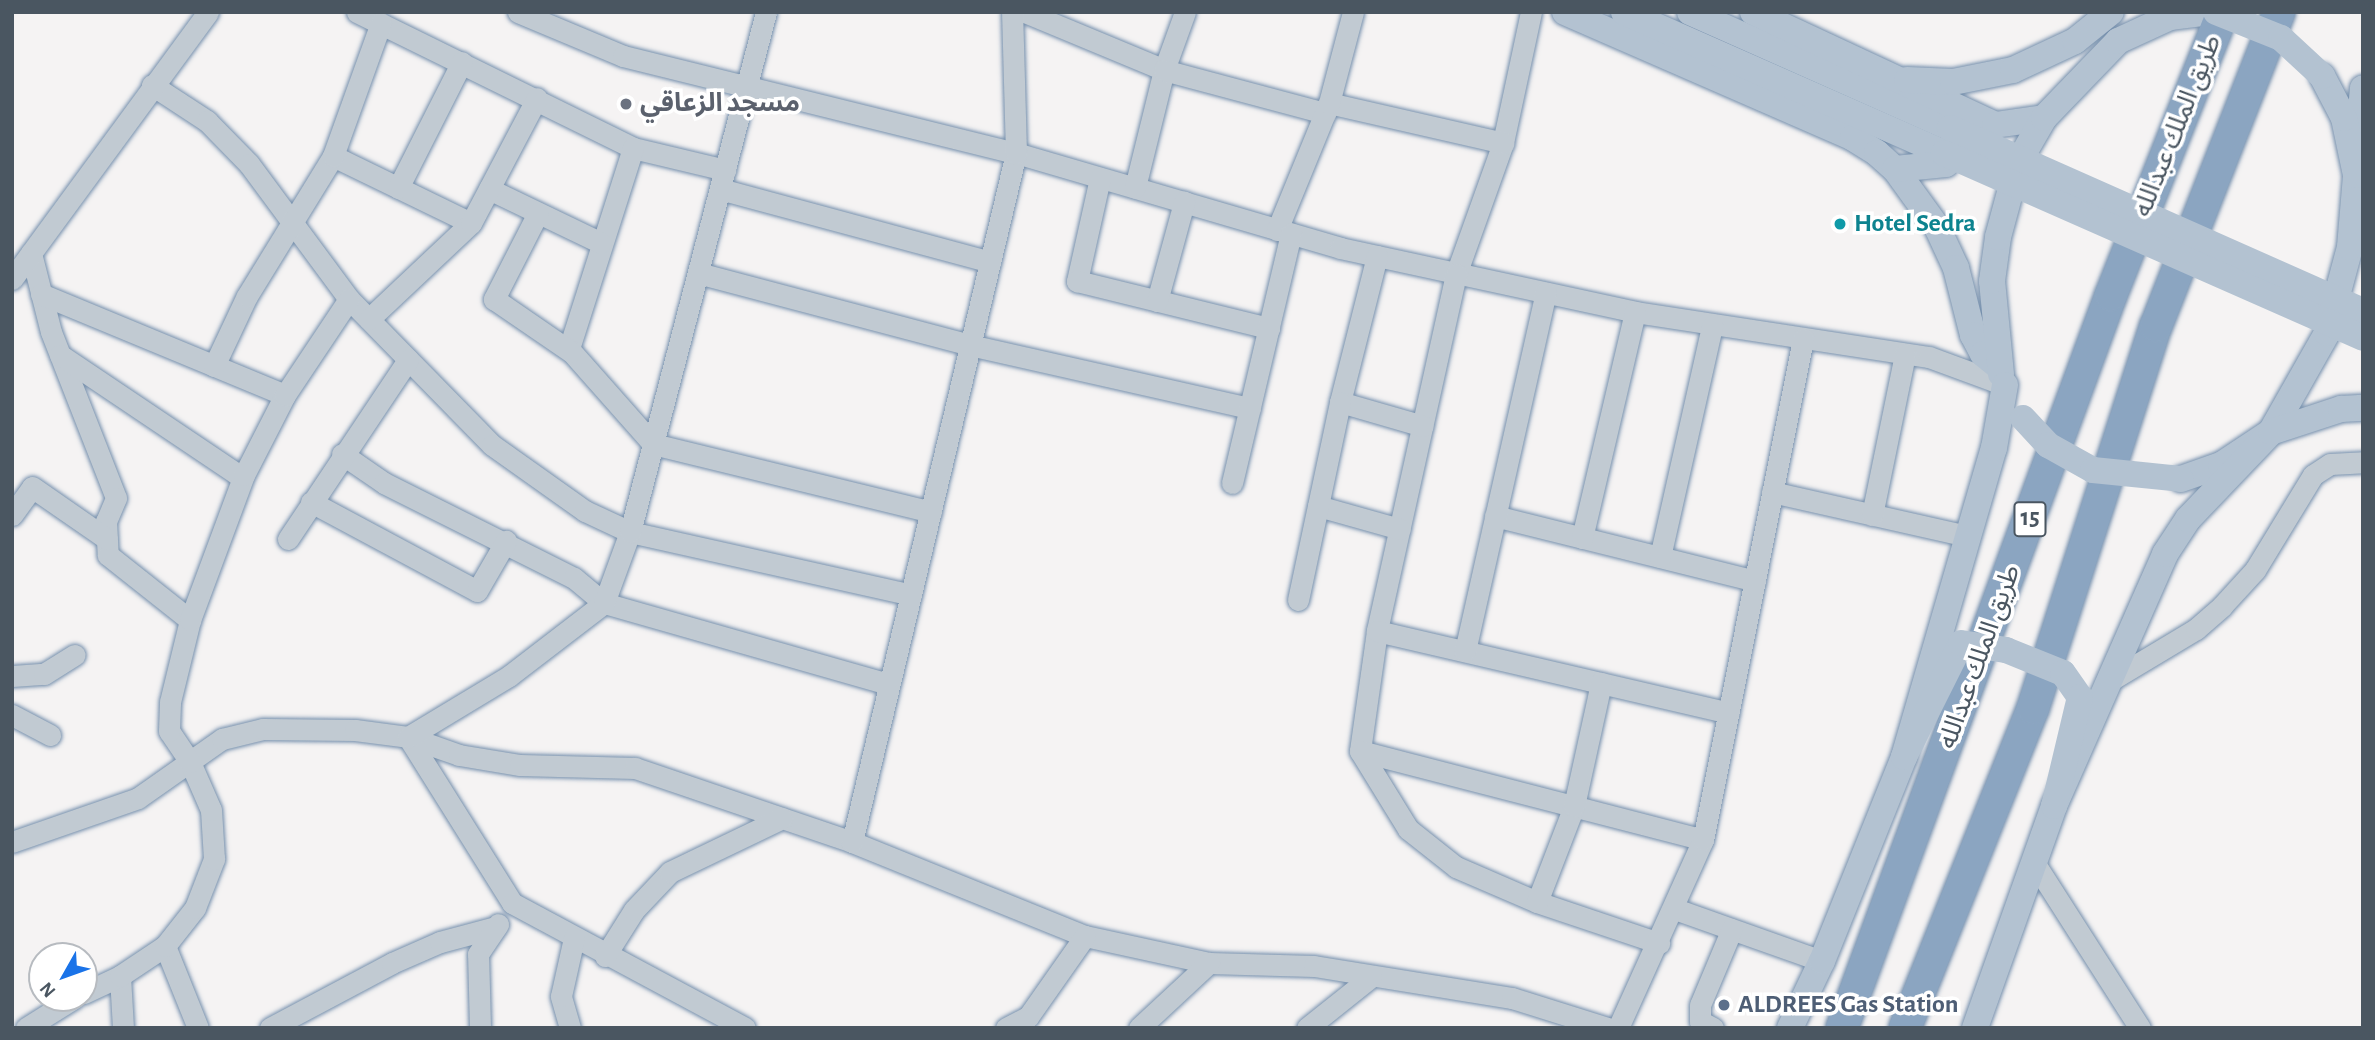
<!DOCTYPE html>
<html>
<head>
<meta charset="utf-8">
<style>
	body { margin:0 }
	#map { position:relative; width:2375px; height:1040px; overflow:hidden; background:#f5f3f3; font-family:"Alegreya Sans","Noto Sans Arabic",sans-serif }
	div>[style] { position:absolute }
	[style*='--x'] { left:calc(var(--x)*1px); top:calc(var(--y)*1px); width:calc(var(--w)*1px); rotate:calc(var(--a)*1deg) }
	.roads { filter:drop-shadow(0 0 2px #7690ad) drop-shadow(0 0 2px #7690ad) }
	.minor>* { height:21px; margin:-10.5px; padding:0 10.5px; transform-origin:10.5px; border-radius:10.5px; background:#c1cad2 }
	.major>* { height:26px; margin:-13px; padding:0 13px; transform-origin:13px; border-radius:13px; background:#b3c2d1 }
	.highway>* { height:32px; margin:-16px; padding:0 16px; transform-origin:16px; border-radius:16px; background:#8ba5c1 }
	.major-bridge>* { height:26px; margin:-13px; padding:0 13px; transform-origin:13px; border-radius:13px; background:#b3c2d1 }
	.dots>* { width:19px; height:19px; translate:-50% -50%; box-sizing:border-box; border:4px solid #fff; border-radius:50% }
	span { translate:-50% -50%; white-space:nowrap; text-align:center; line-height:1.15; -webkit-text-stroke:7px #fff; paint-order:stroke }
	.shield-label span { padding:2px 5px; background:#fff; border:2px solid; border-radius:5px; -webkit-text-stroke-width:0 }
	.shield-label { font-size:24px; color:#4a5661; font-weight:700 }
	.worship-label { font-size:26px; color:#5b616d; font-weight:700 }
	.left { translate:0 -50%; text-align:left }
	.street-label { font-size:26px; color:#4a5661 }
	.culture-label { font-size:26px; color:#0d838f; font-weight:700 }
	.service-label { font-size:26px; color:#4e5e75; font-weight:700 }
	.frame { position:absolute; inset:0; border:14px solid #4a5661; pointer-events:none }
	.north { position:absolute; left:28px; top:942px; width:70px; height:70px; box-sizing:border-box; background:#fff; border:2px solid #b7bbc0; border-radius:50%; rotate:230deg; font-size:19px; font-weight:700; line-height:28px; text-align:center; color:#4a5661 }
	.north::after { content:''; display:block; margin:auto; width:24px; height:32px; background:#1a73e8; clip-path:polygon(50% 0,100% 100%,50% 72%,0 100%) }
</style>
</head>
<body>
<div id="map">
	<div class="roads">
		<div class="minor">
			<div style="--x:357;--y:12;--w:308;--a:26.2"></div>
			<div style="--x:633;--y:148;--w:95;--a:13.4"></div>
			<div style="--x:518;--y:12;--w:114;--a:22.7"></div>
			<div style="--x:623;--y:56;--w:405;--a:13.9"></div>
			<div style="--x:1016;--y:153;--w:338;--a:16.3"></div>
			<div style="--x:1340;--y:248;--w:302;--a:12.2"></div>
			<div style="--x:1635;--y:312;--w:297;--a:8.7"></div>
			<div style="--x:1929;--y:357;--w:81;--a:20.2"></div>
			<div style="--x:1025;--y:12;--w:151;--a:22.6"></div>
			<div style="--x:1164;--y:70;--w:121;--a:103.9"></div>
			<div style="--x:1185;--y:12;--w:62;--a:109.9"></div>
			<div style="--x:1164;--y:70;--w:167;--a:15"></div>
			<div style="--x:1531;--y:12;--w:134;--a:102.1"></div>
			<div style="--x:1503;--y:143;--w:139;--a:109.7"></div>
			<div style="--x:1456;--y:274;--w:366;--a:102.5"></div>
			<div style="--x:1377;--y:631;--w:121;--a:98.1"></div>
			<div style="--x:1360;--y:751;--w:354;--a:14.5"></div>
			<div style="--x:152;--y:85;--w:66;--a:33.2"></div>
			<div style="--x:207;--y:121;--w:60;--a:45.7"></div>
			<div style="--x:249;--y:164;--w:168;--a:53.5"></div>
			<div style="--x:349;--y:299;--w:204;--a:45.6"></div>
			<div style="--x:492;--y:445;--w:114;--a:35.4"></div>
			<div style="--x:585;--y:511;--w:50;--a:25"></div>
			<div style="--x:630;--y:532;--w:288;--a:12.6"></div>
			<div style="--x:1329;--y:103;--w:179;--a:12.9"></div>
			<div style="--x:633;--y:148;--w:211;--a:107.7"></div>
			<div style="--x:569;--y:349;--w:127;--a:48.5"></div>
			<div style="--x:653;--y:444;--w:286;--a:13.7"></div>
			<div style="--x:333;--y:156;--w:153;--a:25.9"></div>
			<div style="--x:1100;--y:178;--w:106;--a:102.6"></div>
			<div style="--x:1077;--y:281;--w:198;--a:13.8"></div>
			<div style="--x:398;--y:188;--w:141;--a:-63.1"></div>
			<div style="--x:489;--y:189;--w:124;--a:25.7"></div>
			<div style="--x:720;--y:189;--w:280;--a:15.1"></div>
			<div style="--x:538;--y:213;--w:97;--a:117.1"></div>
			<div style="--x:494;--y:299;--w:93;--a:34.5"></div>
			<div style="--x:1277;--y:230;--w:137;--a:-67.7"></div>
			<div style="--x:1329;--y:103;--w:94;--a:-75.2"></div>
			<div style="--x:31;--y:253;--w:81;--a:75.8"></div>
			<div style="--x:51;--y:332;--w:178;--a:68.6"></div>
			<div style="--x:116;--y:498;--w:25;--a:113"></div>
			<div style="--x:106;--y:521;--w:34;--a:87"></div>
			<div style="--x:108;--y:555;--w:105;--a:38.4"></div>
			<div style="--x:1377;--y:256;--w:151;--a:104.2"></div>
			<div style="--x:1340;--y:402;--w:86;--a:16.1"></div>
			<div style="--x:698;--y:273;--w:281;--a:14.8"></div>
			<div style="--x:970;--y:345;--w:287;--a:12.7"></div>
			<div style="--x:12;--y:279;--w:331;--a:-53.7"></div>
			<div style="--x:41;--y:294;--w:264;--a:22.5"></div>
			<div style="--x:1157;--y:301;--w:103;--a:-74.7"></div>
			<div style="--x:369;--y:319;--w:140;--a:-43.3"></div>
			<div style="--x:471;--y:223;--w:141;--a:-62.2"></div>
			<div style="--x:60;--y:355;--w:220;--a:33.9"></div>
			<div style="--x:214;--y:366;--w:77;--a:-64.8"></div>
			<div style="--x:247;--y:296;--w:164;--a:-58.4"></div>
			<div style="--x:333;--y:156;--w:141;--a:-70.2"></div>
			<div style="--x:342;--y:454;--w:51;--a:34.6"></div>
			<div style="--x:384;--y:483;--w:212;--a:26.6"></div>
			<div style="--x:574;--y:578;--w:39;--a:40"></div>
			<div style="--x:604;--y:603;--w:296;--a:15.9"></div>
			<div style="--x:1232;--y:483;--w:256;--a:-76.7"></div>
			<div style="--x:1772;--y:492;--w:201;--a:12.7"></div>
			<div style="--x:311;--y:502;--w:188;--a:28.2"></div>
			<div style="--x:477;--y:591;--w:58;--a:-59.9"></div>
			<div style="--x:1318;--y:506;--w:85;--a:15.7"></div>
			<div style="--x:12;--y:515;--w:34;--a:-54"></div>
			<div style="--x:32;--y:487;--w:91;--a:34.7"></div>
			<div style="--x:1872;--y:515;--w:164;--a:-78.4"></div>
			<div style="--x:1495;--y:516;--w:268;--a:14"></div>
			<div style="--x:1582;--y:538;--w:232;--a:-76.8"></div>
			<div style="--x:288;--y:539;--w:216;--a:-56.2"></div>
			<div style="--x:1660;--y:557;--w:237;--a:-77.3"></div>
			<div style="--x:1298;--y:600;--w:202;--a:-78"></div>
			<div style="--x:1377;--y:631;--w:361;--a:13.1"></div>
			<div style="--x:1465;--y:651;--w:367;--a:-77.3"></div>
			<div style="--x:12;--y:676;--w:32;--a:-4"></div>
			<div style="--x:44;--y:674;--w:36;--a:-32"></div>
			<div style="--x:2106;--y:683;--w:105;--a:-31"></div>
			<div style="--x:2196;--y:629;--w:35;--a:-41"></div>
			<div style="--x:2222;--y:606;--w:49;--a:-47.5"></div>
			<div style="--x:2255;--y:570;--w:111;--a:-58.6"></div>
			<div style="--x:2313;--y:475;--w:20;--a:-33"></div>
			<div style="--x:2330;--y:464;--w:33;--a:-3"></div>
			<div style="--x:12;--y:715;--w:43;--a:27.8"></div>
			<div style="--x:408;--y:737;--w:54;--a:19.4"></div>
			<div style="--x:459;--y:755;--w:62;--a:9.3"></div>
			<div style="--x:520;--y:765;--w:115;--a:1.5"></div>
			<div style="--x:635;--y:768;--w:229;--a:18.8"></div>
			<div style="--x:852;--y:842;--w:251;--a:22"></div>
			<div style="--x:1085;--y:936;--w:127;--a:12.3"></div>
			<div style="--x:1209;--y:963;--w:105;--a:1.6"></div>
			<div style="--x:1314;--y:966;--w:201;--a:9.2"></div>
			<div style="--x:1512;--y:998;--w:101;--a:17.4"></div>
			<div style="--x:408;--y:737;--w:196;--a:57.9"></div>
			<div style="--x:512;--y:903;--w:264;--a:28.2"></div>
			<div style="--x:1360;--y:751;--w:92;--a:58.4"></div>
			<div style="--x:1408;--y:829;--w:61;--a:38.4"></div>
			<div style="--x:1456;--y:867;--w:88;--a:23.4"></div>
			<div style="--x:1537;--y:902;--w:129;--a:18.6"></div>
			<div style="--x:12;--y:842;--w:133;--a:-19.2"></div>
			<div style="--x:138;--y:798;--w:103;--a:-35.1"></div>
			<div style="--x:222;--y:739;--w:42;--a:-13.7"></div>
			<div style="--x:263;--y:729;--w:92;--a:0.6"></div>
			<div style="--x:355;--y:730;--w:53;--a:7.5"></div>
			<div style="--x:408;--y:737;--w:118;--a:-31.1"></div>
			<div style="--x:509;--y:676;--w:120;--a:-37.5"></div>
			<div style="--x:604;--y:603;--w:76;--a:-69.9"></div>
			<div style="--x:630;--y:532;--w:537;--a:-75.34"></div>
			<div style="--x:852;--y:842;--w:708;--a:-76.61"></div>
			<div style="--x:1016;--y:153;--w:141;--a:-91.6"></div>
			<div style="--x:2035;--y:864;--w:195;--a:57.4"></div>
			<div style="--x:1537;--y:902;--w:103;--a:-68.9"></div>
			<div style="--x:1574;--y:806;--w:126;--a:-77.6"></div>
			<div style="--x:1675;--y:909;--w:156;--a:19.5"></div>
			<div style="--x:165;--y:946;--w:88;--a:68.1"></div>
			<div style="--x:605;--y:956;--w:54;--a:-57.8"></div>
			<div style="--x:634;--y:910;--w:52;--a:-46.5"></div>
			<div style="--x:670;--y:872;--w:124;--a:-25.7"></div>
			<div style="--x:120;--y:976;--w:52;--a:86.7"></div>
			<div style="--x:84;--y:993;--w:40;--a:-25"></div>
			<div style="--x:120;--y:976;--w:54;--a:-33.7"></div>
			<div style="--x:165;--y:946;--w:48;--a:-51.7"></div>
			<div style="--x:195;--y:908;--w:53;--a:-68.8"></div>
			<div style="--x:214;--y:859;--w:49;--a:-93.5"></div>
			<div style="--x:211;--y:810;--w:52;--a:-113.6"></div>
			<div style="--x:190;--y:762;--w:37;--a:-124"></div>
			<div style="--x:169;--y:731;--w:29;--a:-88"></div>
			<div style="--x:170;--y:702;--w:84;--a:-76.3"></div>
			<div style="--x:190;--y:620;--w:155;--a:-69.6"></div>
			<div style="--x:244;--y:475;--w:90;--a:-62.9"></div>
			<div style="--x:285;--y:395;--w:115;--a:-56.3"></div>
			<div style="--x:26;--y:1028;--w:57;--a:-32"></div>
			<div style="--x:270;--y:1028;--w:138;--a:-28"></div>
			<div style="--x:392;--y:963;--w:52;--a:-23.6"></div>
			<div style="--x:440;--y:942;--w:58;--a:-15"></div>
			<div style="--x:480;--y:1028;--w:74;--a:-91.5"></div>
			<div style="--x:478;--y:954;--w:36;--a:-56"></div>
			<div style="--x:570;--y:1028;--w:33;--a:-106"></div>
			<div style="--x:561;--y:996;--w:59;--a:-77.4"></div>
			<div style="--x:1006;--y:1028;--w:25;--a:-27"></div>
			<div style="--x:1028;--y:1017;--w:99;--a:-54.9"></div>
			<div style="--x:1139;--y:1028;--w:96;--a:-42.9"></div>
			<div style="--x:1307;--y:1028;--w:82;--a:-38.6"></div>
			<div style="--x:1618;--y:1028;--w:206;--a:-65.7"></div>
			<div style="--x:1703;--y:840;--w:511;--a:-78.71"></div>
			<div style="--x:1713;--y:1028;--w:15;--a:-152"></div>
			<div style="--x:1700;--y:1021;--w:16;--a:-90"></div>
			<div style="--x:1700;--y:1005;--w:82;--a:-67.2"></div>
		</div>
		<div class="major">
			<div style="--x:1565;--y:12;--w:314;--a:23.6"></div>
			<div style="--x:1853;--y:138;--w:28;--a:32"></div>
			<div style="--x:1877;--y:153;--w:24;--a:42"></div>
			<div style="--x:1895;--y:169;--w:72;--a:54.1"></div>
			<div style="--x:1937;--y:227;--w:45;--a:65.1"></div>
			<div style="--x:1956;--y:268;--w:69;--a:75.8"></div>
			<div style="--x:1973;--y:335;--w:21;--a:62"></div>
			<div style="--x:1983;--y:354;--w:21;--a:39"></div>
			<div style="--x:1624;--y:12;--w:350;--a:23.8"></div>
			<div style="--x:1690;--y:12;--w:285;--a:24"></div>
			<div style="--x:1753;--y:12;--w:267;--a:25"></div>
			<div style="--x:1995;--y:125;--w:49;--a:-8.1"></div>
			<div style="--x:1907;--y:80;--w:46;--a:2.5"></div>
			<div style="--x:1953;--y:82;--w:61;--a:-11.3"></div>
			<div style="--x:2013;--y:70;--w:68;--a:-25.1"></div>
			<div style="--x:2075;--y:41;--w:46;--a:-38.9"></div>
			<div style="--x:2358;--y:145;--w:57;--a:-85"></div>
			<div style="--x:1895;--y:169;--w:51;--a:-5.6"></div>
			<div style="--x:1946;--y:164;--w:20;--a:-60"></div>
			<div style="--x:2001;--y:374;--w:93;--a:-95.5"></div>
			<div style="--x:1992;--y:281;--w:44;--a:-82.2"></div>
			<div style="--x:1998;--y:237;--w:77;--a:-74.9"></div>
			<div style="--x:2018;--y:163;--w:52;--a:-60"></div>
			<div style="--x:2044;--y:118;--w:107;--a:-46.1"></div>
			<div style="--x:2118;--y:41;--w:57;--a:-24.8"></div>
			<div style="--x:2170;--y:17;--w:40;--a:-7.1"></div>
			<div style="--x:2181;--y:479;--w:42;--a:-19.3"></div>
			<div style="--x:2221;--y:465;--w:60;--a:-33.4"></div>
			<div style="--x:2271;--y:432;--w:114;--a:-60.5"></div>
			<div style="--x:2327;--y:333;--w:89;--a:-75"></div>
			<div style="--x:2350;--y:247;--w:72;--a:-85.2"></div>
			<div style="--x:2356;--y:175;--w:58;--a:-101.9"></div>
			<div style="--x:2344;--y:118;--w:47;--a:-117.6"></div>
			<div style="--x:1790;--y:1028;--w:74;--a:-64.5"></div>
			<div style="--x:1822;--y:961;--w:220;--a:-68.1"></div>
			<div style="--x:1904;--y:757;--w:322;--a:-73.8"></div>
			<div style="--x:1994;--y:448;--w:64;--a:-80.1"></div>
			<div style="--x:1975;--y:1028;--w:236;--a:-70.4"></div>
			<div style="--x:2054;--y:806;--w:275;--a:-66.2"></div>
			<div style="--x:2165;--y:554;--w:42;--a:-56.7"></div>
			<div style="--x:2188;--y:519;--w:120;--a:-46.3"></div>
			<div style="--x:2271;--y:432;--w:74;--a:-18.2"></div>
			<div style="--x:2341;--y:409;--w:22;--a:-3"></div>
		</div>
		<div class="highway">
			<div style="--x:1842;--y:1028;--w:781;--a:-69.85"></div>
			<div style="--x:2111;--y:295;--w:304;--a:-68.4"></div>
			<div style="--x:1905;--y:1028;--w:345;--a:-68.2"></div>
			<div style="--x:2033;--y:708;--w:401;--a:-72.2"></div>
			<div style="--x:2156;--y:326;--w:337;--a:-68.6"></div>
		</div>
	</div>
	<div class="major-bridge">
		<div style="--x:2216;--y:12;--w:70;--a:21.8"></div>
		<div style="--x:2281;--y:38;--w:56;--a:42.8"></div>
		<div style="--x:1950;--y:128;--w:452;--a:23.9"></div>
		<div style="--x:1944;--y:153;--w:458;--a:23.8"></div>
		<div style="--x:2023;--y:418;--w:37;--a:47"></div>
		<div style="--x:2048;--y:445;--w:51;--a:29.1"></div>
		<div style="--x:2093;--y:470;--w:88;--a:5.8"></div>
		<div style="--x:1904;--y:757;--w:127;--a:-63.4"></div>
		<div style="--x:1961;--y:643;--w:46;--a:8.8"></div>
		<div style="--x:2006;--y:650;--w:61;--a:22"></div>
		<div style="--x:2063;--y:673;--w:29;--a:55"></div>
		<div style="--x:2080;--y:697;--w:112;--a:103.4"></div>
	</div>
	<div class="dots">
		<div style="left:626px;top:104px;background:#6b7280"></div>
		<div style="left:1840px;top:224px;background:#0f9aa8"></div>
		<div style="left:1724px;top:1005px;background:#5c6f8a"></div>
	</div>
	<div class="shield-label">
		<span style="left:2030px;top:519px">15</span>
	</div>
	<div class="worship-label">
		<span class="left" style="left:640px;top:104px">مسجد الزعاقي</span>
	</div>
	<div class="street-label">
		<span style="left:2178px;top:126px;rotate:-68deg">طريق الملك عبدالله</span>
		<span style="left:1980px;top:657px;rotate:-70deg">طريق الملك عبدالله</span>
	</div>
	<div class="culture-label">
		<span class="left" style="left:1854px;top:224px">Hotel Sedra</span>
	</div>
	<div class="service-label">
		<span class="left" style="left:1738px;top:1005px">ALDREES Gas Station</span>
	</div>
	<div class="frame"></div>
	<div class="north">N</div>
</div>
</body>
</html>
